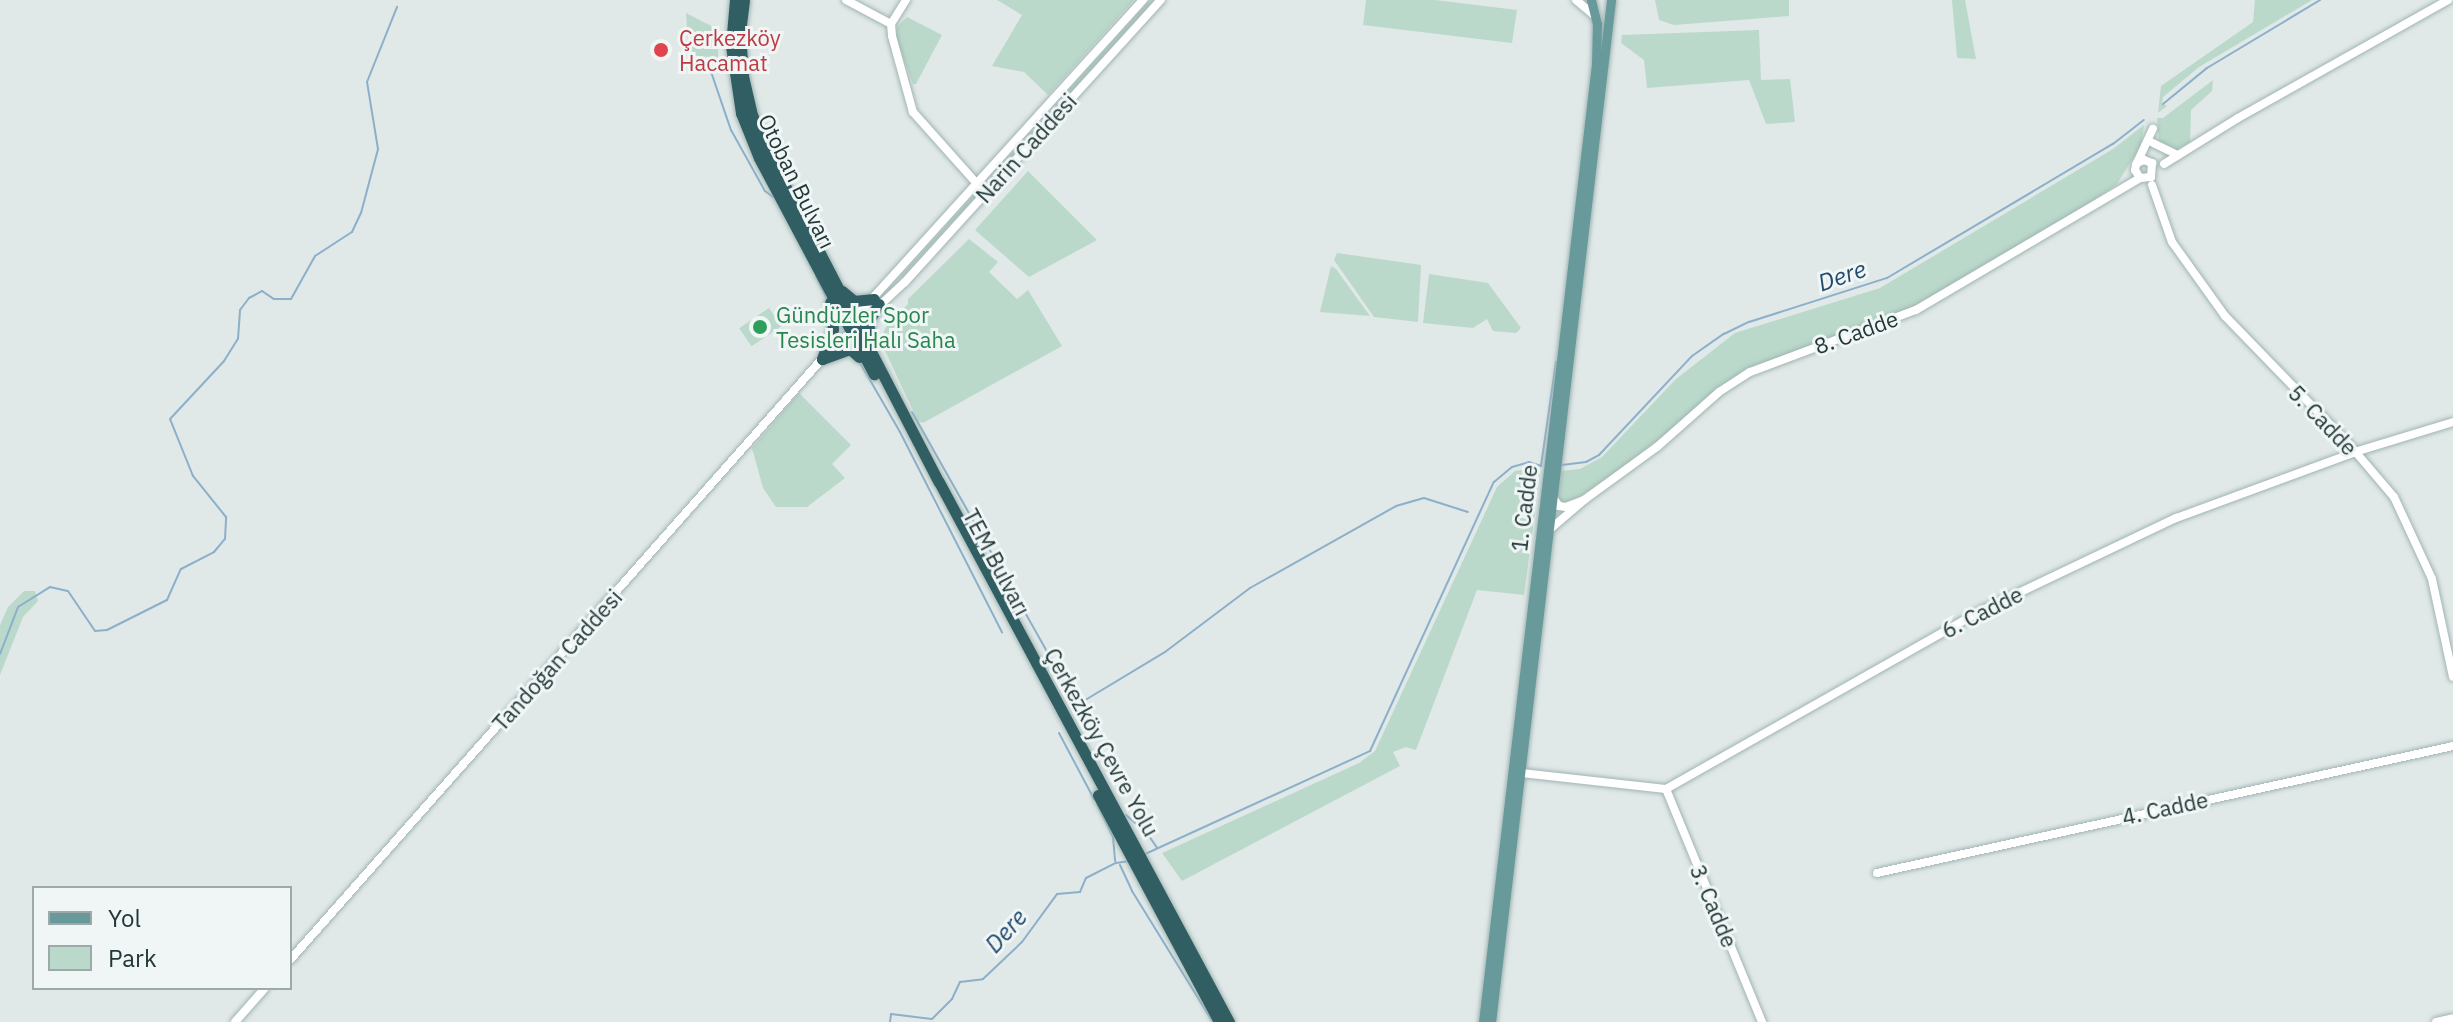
<!DOCTYPE html>
<html>
<head>
<meta charset="utf-8">
<style>
	body { margin:0 }
	#map { position:relative; width:2453px; height:1022px; overflow:hidden; background:#e0e9e8; font-family:"IBM Plex Sans",sans-serif }
	div>[style] { position:absolute }
	[style*='--x'] { left:calc(var(--x)*1px); top:calc(var(--y)*1px); width:calc(var(--w)*1px); rotate:calc(var(--a)*1deg) }
	.green>* { inset:0; background:#bad9cb; transform-origin:0 0 }
	.stream>* { height:2px; margin:-1px; padding:0 1px; transform-origin:1px; border-radius:1px; background:#8cafca }
	.roads { filter:drop-shadow(0 0 2px #a0b4b2) drop-shadow(0 0 2px #a0b4b2) }
	.secondary>* { height:8px; margin:-4px; padding:0 4px; transform-origin:4px; border-radius:4px; background:#fff }
	.primary>* { height:9px; margin:-4.5px; padding:0 4.5px; transform-origin:4.5px; border-radius:4.5px; background:#689a9b }
	.highway>* { height:11px; margin:-5.5px; padding:0 5.5px; transform-origin:5.5px; border-radius:5.5px; background:#305e62 }
	.dots>* { width:22px; height:22px; translate:-50% -50%; box-sizing:border-box; border:4px solid #f0f6f5; border-radius:50% }
	span { translate:-50% -50%; white-space:nowrap; text-align:center; line-height:1.15; -webkit-text-stroke:6px #f0f6f5; paint-order:stroke }
	.health-label { font-size:22px; color:#be3a42 }
	.left { translate:0 -50%; text-align:left }
	.street-label { font-size:22px; color:#223838 }
	.leisure-label { font-size:22px; color:#27864d }
	.water-label { font-size:24px; color:#224b6e; font-style:italic }
	.legend { position:absolute; left:32px; top:886px; width:260px; height:104px; box-sizing:border-box; background:#f0f6f5; border:2px solid #9eaaa9; margin:0; padding:10px 14px; list-style:none; font-size:24px; color:#223838 }
	.legend li { display:flex; align-items:center; gap:16px; height:40px }
	.legend b { width:40px; border:2px solid #9eaaa9 }
</style>
</head>
<body>
<div id="map">
	<div class="green">
		<div style="clip-path:polygon(997px 0,1134px 0,1048px 95px,1024px 72px,992px 66px,1022px 15px)"></div>
		<div style="clip-path:polygon(1150px 0,1155px 0,901px 278px,901px 276px)"></div>
		<div style="clip-path:polygon(1366px 0,1435px 0,1517px 10px,1512px 43px,1363px 25px)"></div>
		<div style="clip-path:polygon(1655px 0,1789px 0,1789px 16px,1674px 25px,1659px 20px)"></div>
		<div style="clip-path:polygon(1952px 0,1965px 0,1976px 59px,1957px 58px)"></div>
		<div style="clip-path:polygon(2255px 0,2312px 0,2199px 67px,2163px 97px,2162px 103px,2167px 106px,2158px 113px,2161px 86px,2253px 22px)"></div>
		<div style="clip-path:polygon(686px 13px,719px 30px,718px 58px,689px 55px)"></div>
		<div style="clip-path:polygon(907px 17px,942px 35px,916px 84px,913px 84px,896px 38px,897px 27px)"></div>
		<div style="clip-path:polygon(1759px 30px,1761px 80px,1790px 79px,1795px 122px,1766px 124px,1749px 80px,1647px 88px,1644px 60px,1621px 43px,1622px 35px)"></div>
		<div style="clip-path:polygon(2213px 80px,2212px 91px,2191px 110px,2190px 142px,2176px 150px,2159px 144px,2157px 118px,2163px 118px)"></div>
		<div style="clip-path:polygon(2144px 125px,2141px 145px,2117px 184px,2078px 211px,1916px 308px,1751px 367px,1614px 474px,1570px 503px,1562px 504px,1557px 498px,1560px 471px,1580px 469px,1602px 457px,1676px 379px,1735px 333px,1880px 288px,2113px 149px)"></div>
		<div style="clip-path:polygon(1028px 171px,1097px 240px,1029px 277px,975px 230px)"></div>
		<div style="clip-path:polygon(969px 239px,998px 262px,989px 272px,1017px 299px,1028px 290px,1062px 346px,923px 423px,918px 421px,880px 340px,886px 327px,908px 304px,908px 299px)"></div>
		<div style="clip-path:polygon(1337px 253px,1421px 265px,1418px 322px,1374px 317px,1334px 260px)"></div>
		<div style="clip-path:polygon(1331px 266px,1336px 269px,1370px 316px,1320px 312px)"></div>
		<div style="clip-path:polygon(1429px 274px,1488px 283px,1521px 328px,1516px 333px,1493px 331px,1487px 319px,1473px 328px,1423px 323px)"></div>
		<div style="left:769px;top:308px;width:22px;height:36px;rotate:56deg"></div>
		<div style="clip-path:polygon(799px 393px,851px 445px,832px 464px,845px 478px,807px 507px,776px 507px,763px 488px,752px 448px)"></div>
		<div style="clip-path:polygon(1535px 468px,1540px 474px,1524px 595px,1477px 590px,1416px 750px,1406px 747px,1393px 752px,1400px 766px,1182px 881px,1162px 853px,1359px 763px,1375px 751px,1497px 487px,1515px 471px)"></div>
		<div style="clip-path:polygon(24px 591px,35px 591px,38px 601px,23px 617px,0 675px,0 625px,8px 607px)"></div>
	</div>
	<div class="stream">
		<div style="--x:708;--y:63;--w:71;--a:71.1"></div>
		<div style="--x:731;--y:130;--w:70;--a:60.9"></div>
		<div style="--x:765;--y:191;--w:10;--a:37"></div>
		<div style="--x:2163;--y:104;--w:57;--a:-39.3"></div>
		<div style="--x:2207;--y:68;--w:132;--a:-31"></div>
		<div style="--x:816;--y:276;--w:25;--a:64"></div>
		<div style="--x:859;--y:361;--w:82;--a:60"></div>
		<div style="--x:900;--y:432;--w:225;--a:63"></div>
		<div style="--x:912;--y:412;--w:336;--a:60.6"></div>
		<div style="--x:1077;--y:705;--w:103;--a:-31.1"></div>
		<div style="--x:1165;--y:652;--w:106;--a:-37"></div>
		<div style="--x:1250;--y:588;--w:167;--a:-29.3"></div>
		<div style="--x:1396;--y:506;--w:29;--a:-16"></div>
		<div style="--x:1424;--y:498;--w:46;--a:17.7"></div>
		<div style="--x:1562;--y:465;--w:24;--a:-7"></div>
		<div style="--x:1586;--y:462;--w:15;--a:-28"></div>
		<div style="--x:1599;--y:455;--w:136;--a:-46.8"></div>
		<div style="--x:1692;--y:356;--w:39;--a:-35"></div>
		<div style="--x:1724;--y:334;--w:28;--a:-26"></div>
		<div style="--x:1749;--y:322;--w:145;--a:-17.7"></div>
		<div style="--x:1887;--y:278;--w:263;--a:-30.7"></div>
		<div style="--x:2113;--y:144;--w:39;--a:-38"></div>
		<div style="--x:0;--y:654;--w:50;--a:-69"></div>
		<div style="--x:18;--y:607;--w:38;--a:-32"></div>
		<div style="--x:50;--y:587;--w:18;--a:13"></div>
		<div style="--x:68;--y:591;--w:48;--a:56"></div>
		<div style="--x:95;--y:631;--w:12;--a:-5"></div>
		<div style="--x:107;--y:630;--w:67;--a:-26.6"></div>
		<div style="--x:167;--y:600;--w:34;--a:-66"></div>
		<div style="--x:181;--y:569;--w:37;--a:-27"></div>
		<div style="--x:214;--y:552;--w:17;--a:-50"></div>
		<div style="--x:225;--y:539;--w:22;--a:-87"></div>
		<div style="--x:226;--y:517;--w:53;--a:-128.8"></div>
		<div style="--x:193;--y:476;--w:61;--a:-112"></div>
		<div style="--x:170;--y:419;--w:79;--a:-47"></div>
		<div style="--x:224;--y:361;--w:26;--a:-58"></div>
		<div style="--x:238;--y:339;--w:29;--a:-86"></div>
		<div style="--x:240;--y:310;--w:15;--a:-53"></div>
		<div style="--x:249;--y:298;--w:15;--a:-28"></div>
		<div style="--x:262;--y:291;--w:14;--a:34"></div>
		<div style="--x:274;--y:299;--w:17;--a:0"></div>
		<div style="--x:291;--y:299;--w:49;--a:-60.8"></div>
		<div style="--x:315;--y:256;--w:44;--a:-33"></div>
		<div style="--x:352;--y:232;--w:21;--a:-65"></div>
		<div style="--x:361;--y:213;--w:66;--a:-75.1"></div>
		<div style="--x:378;--y:149;--w:68;--a:-99.3"></div>
		<div style="--x:367;--y:82;--w:81;--a:-68.2"></div>
		<div style="--x:1059;--y:733;--w:75;--a:62.1"></div>
		<div style="--x:1097;--y:804;--w:37;--a:64"></div>
		<div style="--x:1113;--y:837;--w:24;--a:85"></div>
		<div style="--x:1126;--y:815;--w:28;--a:41"></div>
		<div style="--x:1147;--y:833;--w:18;--a:56"></div>
		<div style="--x:1143;--y:855;--w:250;--a:-24.6"></div>
		<div style="--x:1370;--y:751;--w:296;--a:-65.3"></div>
		<div style="--x:1494;--y:482;--w:23;--a:-40"></div>
		<div style="--x:1512;--y:467;--w:18;--a:-16"></div>
		<div style="--x:1529;--y:462;--w:13;--a:18"></div>
		<div style="--x:1541;--y:466;--w:105;--a:-81.8"></div>
		<div style="--x:1120;--y:865;--w:29;--a:65"></div>
		<div style="--x:1132;--y:891;--w:154;--a:58.3"></div>
		<div style="--x:890;--y:1022;--w:8;--a:-83"></div>
		<div style="--x:891;--y:1014;--w:41;--a:7"></div>
		<div style="--x:932;--y:1019;--w:28;--a:-45"></div>
		<div style="--x:952;--y:999;--w:19;--a:-65"></div>
		<div style="--x:960;--y:982;--w:23;--a:-7"></div>
		<div style="--x:983;--y:979;--w:54;--a:-43.5"></div>
		<div style="--x:1022;--y:942;--w:59;--a:-53.9"></div>
		<div style="--x:1057;--y:894;--w:23;--a:-5"></div>
		<div style="--x:1080;--y:892;--w:15;--a:-67"></div>
		<div style="--x:1086;--y:878;--w:34;--a:-27"></div>
		<div style="--x:1116;--y:863;--w:14;--a:-8"></div>
	</div>
	<div class="roads">
		<div class="secondary">
			<div style="--x:846;--y:0;--w:51;--a:28.1"></div>
			<div style="--x:906;--y:0;--w:28;--a:122"></div>
			<div style="--x:891;--y:24;--w:12;--a:85"></div>
			<div style="--x:892;--y:36;--w:79;--a:74.6"></div>
			<div style="--x:913;--y:112;--w:98;--a:48.3"></div>
			<div style="--x:1576;--y:0;--w:23;--a:40"></div>
			<div style="--x:2153;--y:143;--w:28;--a:26"></div>
			<div style="--x:2137;--y:163;--w:8;--a:-23"></div>
			<div style="--x:2144;--y:160;--w:9;--a:21"></div>
			<div style="--x:2152;--y:163;--w:14;--a:94"></div>
			<div style="--x:2151;--y:177;--w:11;--a:175"></div>
			<div style="--x:2140;--y:178;--w:9;--a:-122"></div>
			<div style="--x:2135;--y:170;--w:5;--a:-79"></div>
			<div style="--x:2136;--y:165;--w:40;--a:-65"></div>
			<div style="--x:2164;--y:164;--w:87;--a:-31.9"></div>
			<div style="--x:2238;--y:118;--w:241;--a:-29.3"></div>
			<div style="--x:2152;--y:185;--w:60;--a:70.7"></div>
			<div style="--x:2172;--y:242;--w:91;--a:54.4"></div>
			<div style="--x:2225;--y:316;--w:177;--a:45.9"></div>
			<div style="--x:2348;--y:443;--w:71;--a:49.6"></div>
			<div style="--x:2394;--y:497;--w:90;--a:65.1"></div>
			<div style="--x:2432;--y:579;--w:100;--a:77.9"></div>
			<div style="--x:851;--y:322;--w:435;--a:-47.8"></div>
			<div style="--x:1584;--y:500;--w:90;--a:-36"></div>
			<div style="--x:1657;--y:447;--w:83;--a:-41.6"></div>
			<div style="--x:1719;--y:392;--w:37;--a:-33"></div>
			<div style="--x:1750;--y:372;--w:177;--a:-20.5"></div>
			<div style="--x:1916;--y:310;--w:260;--a:-30.5"></div>
			<div style="--x:1548;--y:531;--w:48;--a:-40.7"></div>
			<div style="--x:1584;--y:500;--w:19;--a:159"></div>
			<div style="--x:1566;--y:507;--w:7;--a:-172"></div>
			<div style="--x:1559;--y:506;--w:12;--a:-125"></div>
			<div style="--x:1521;--y:773;--w:146;--a:6.3"></div>
			<div style="--x:1666;--y:789;--w:364;--a:-29.5"></div>
			<div style="--x:1983;--y:610;--w:214;--a:-25.5"></div>
			<div style="--x:2176;--y:518;--w:191;--a:-20.2"></div>
			<div style="--x:2355;--y:452;--w:102;--a:-17"></div>
			<div style="--x:1666;--y:789;--w:252;--a:67.6"></div>
			<div style="--x:1877;--y:873;--w:590;--a:-12.43"></div>
			<div style="--x:290;--y:960;--w:803;--a:-48.49"></div>
			<div style="--x:822;--y:359;--w:113;--a:-42.9"></div>
			<div style="--x:905;--y:282;--w:381;--a:-47.8"></div>
			<div style="--x:235;--y:1022;--w:45;--a:-48.6"></div>
			<div style="--x:2436;--y:1022;--w:17;--a:-13"></div>
		</div>
		<div class="primary">
			<div style="--x:1483;--y:1022;--w:964;--a:-83.27"></div>
			<div style="--x:1596;--y:65;--w:41;--a:-88.6"></div>
			<div style="--x:1597;--y:24;--w:25;--a:-104"></div>
			<div style="--x:1491;--y:1022;--w:1029;--a:-83.3"></div>
		</div>
		<div class="highway">
			<div style="--x:735;--y:0;--w:46;--a:95"></div>
			<div style="--x:731;--y:46;--w:68;--a:81.5"></div>
			<div style="--x:741;--y:113;--w:48;--a:68.2"></div>
			<div style="--x:759;--y:158;--w:245;--a:62"></div>
			<div style="--x:744;--y:0;--w:33;--a:97"></div>
			<div style="--x:740;--y:33;--w:43;--a:86"></div>
			<div style="--x:743;--y:76;--w:37;--a:77"></div>
			<div style="--x:751;--y:112;--w:38;--a:68"></div>
			<div style="--x:765;--y:147;--w:377;--a:62.6"></div>
			<div style="--x:939;--y:482;--w:613;--a:61.76"></div>
			<div style="--x:842;--y:291;--w:16;--a:40"></div>
			<div style="--x:854;--y:301;--w:20;--a:-6"></div>
			<div style="--x:871;--y:345;--w:23;--a:-97"></div>
			<div style="--x:868;--y:322;--w:21;--a:-59"></div>
			<div style="--x:822;--y:359;--w:32;--a:-70"></div>
			<div style="--x:833;--y:329;--w:27;--a:-96"></div>
			<div style="--x:822;--y:359;--w:30;--a:-20"></div>
			<div style="--x:850;--y:349;--w:12;--a:42"></div>
			<div style="--x:1098;--y:795;--w:257;--a:61.9"></div>
		</div>
	</div>
	<div class="dots">
		<div style="left:661px;top:50px;background:#e0444e"></div>
		<div style="left:760px;top:327px;background:#2e9e5b"></div>
	</div>
	<div class="health-label">
		<span class="left" style="left:679px;top:50px">Çerkezköy<br>Hacamat</span>
	</div>
	<div class="street-label">
		<span style="left:1026px;top:148px;rotate:-48deg">Narin Caddesi</span>
		<span style="left:797px;top:181px;rotate:64deg">Otoban Bulvarı</span>
		<span style="left:1856px;top:332px;rotate:-20deg">8. Cadde</span>
		<span style="left:2323px;top:420px;rotate:46deg">5. Cadde</span>
		<span style="left:1524px;top:508px;rotate:-83deg">1. Cadde</span>
		<span style="left:997px;top:562px;rotate:62deg">TEM Bulvarı</span>
		<span style="left:1982px;top:612px;rotate:-27deg">6. Cadde</span>
		<span style="left:557px;top:660px;rotate:-48deg">Tandoğan Caddesi</span>
		<span style="left:1102px;top:742px;rotate:61deg">Çerkezköy Çevre Yolu</span>
		<span style="left:2165px;top:808px;rotate:-12deg">4. Cadde</span>
		<span style="left:1714px;top:906px;rotate:67deg">3. Cadde</span>
	</div>
	<div class="leisure-label">
		<span class="left" style="left:776px;top:327px">Gündüzler Spor<br>Tesisleri Halı Saha</span>
	</div>
	<div class="water-label">
		<span style="left:1842px;top:276px;rotate:-19deg">Dere</span>
		<span style="left:1006px;top:931px;rotate:-48deg">Dere</span>
	</div>
	<ul class="legend">
	<li><b style="height:10px;background:#689a9b"></b>Yol</li>
	<li><b style="height:22px;background:#bad9cb"></b>Park</li>
	</ul>
</div>
</body>
</html>
